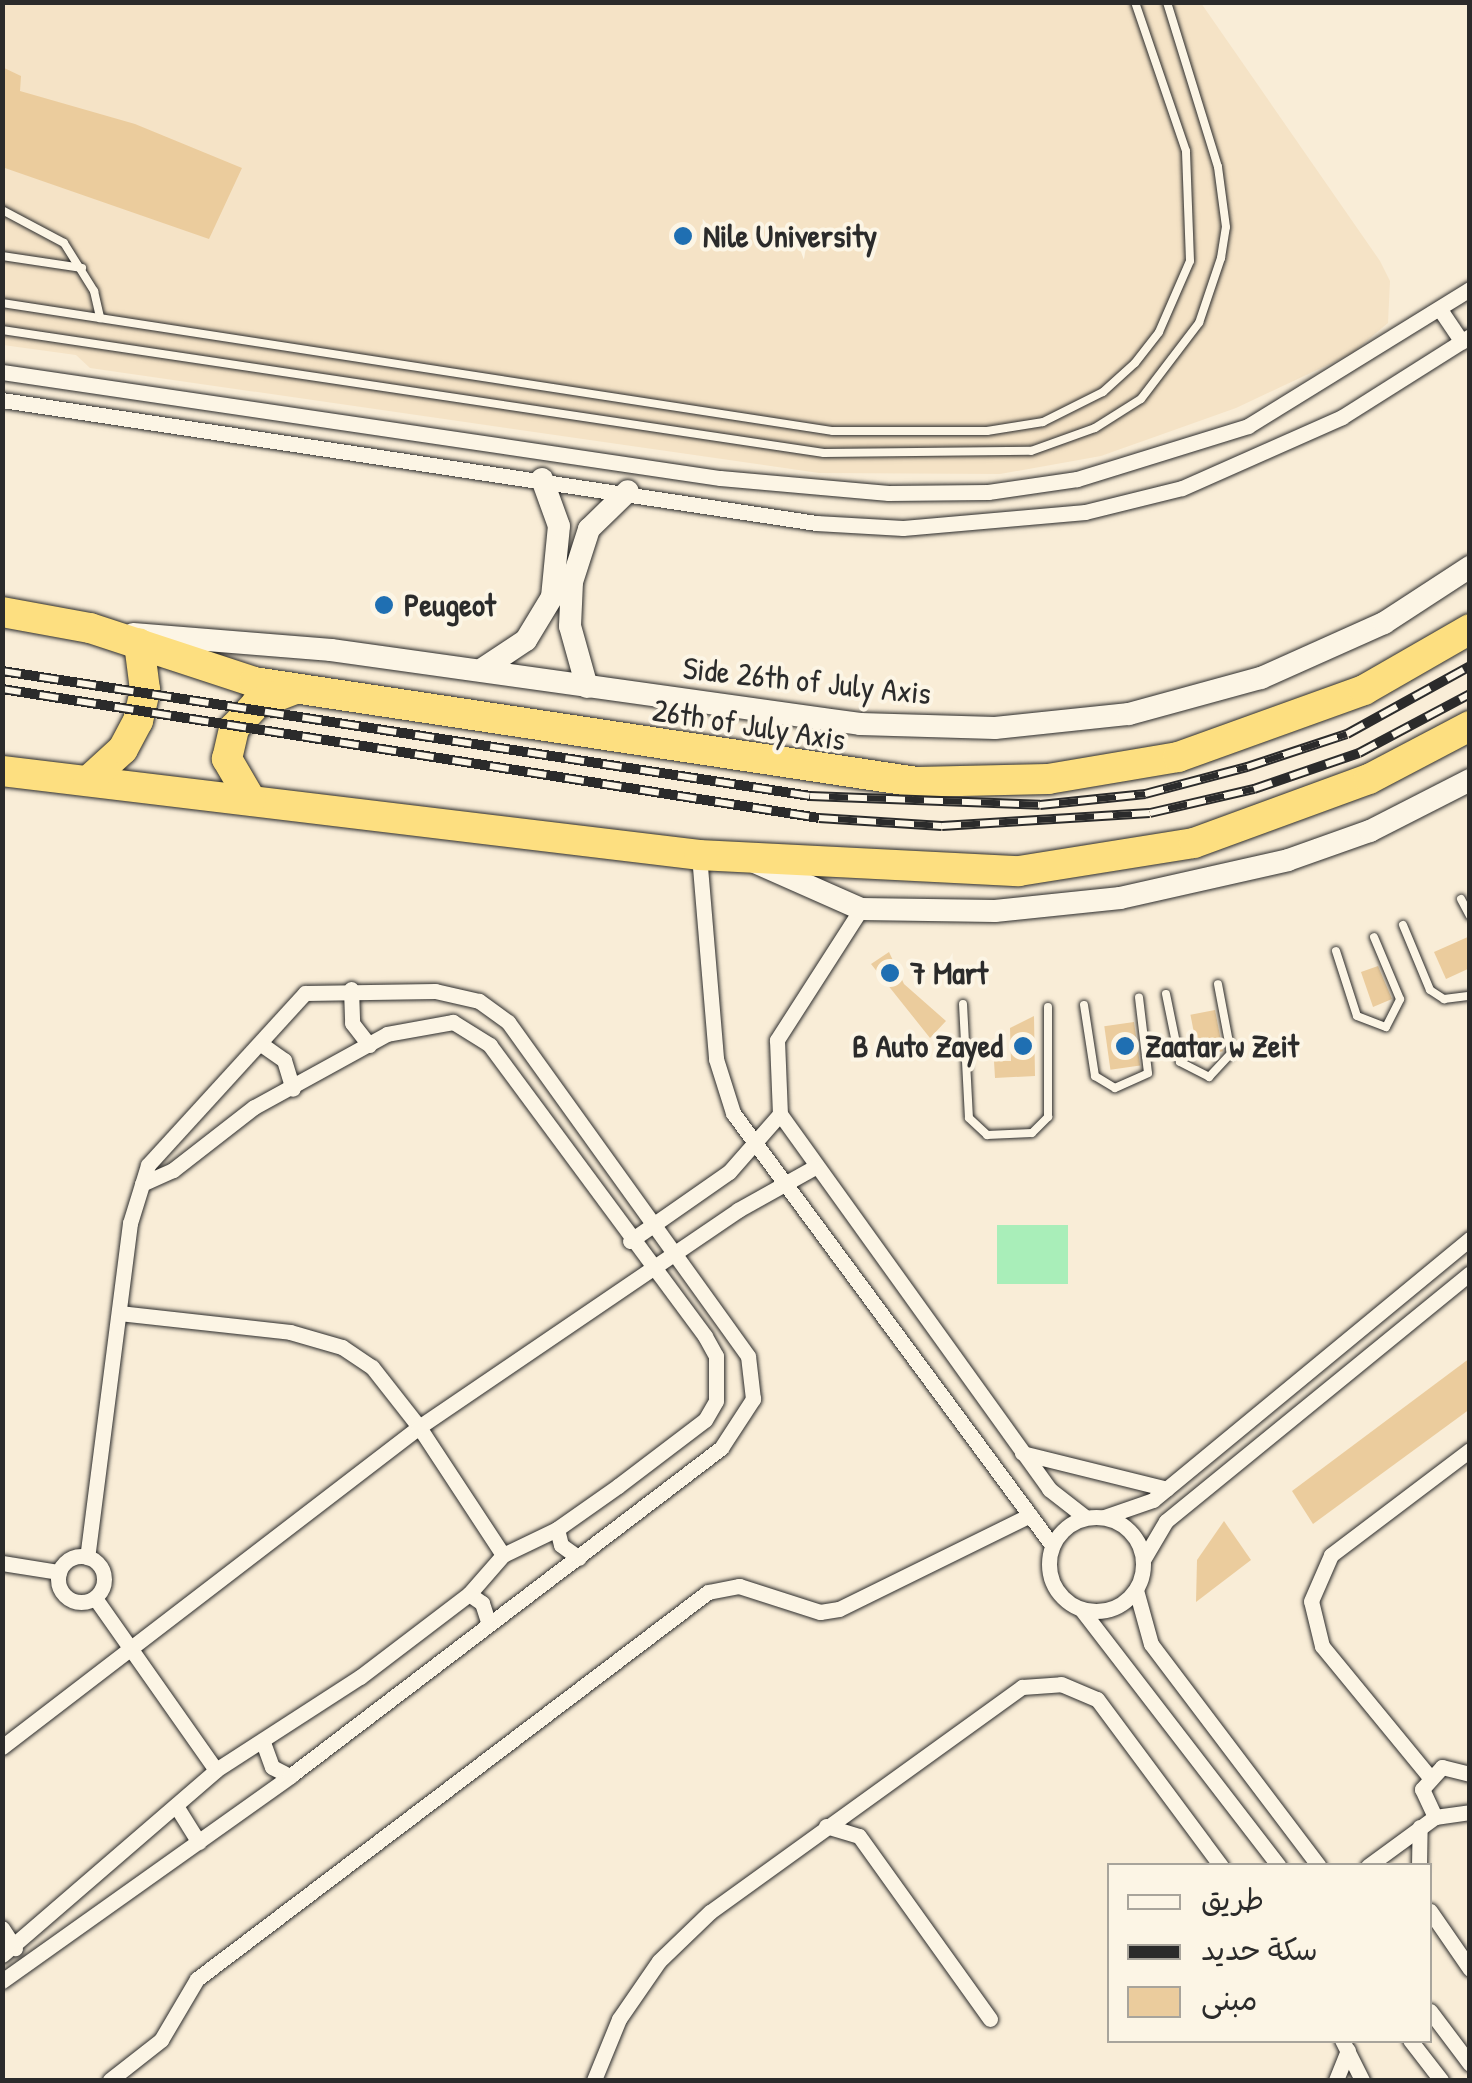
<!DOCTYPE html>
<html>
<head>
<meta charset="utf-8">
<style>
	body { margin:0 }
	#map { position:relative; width:1472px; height:2083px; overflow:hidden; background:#f9edd7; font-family:"Patrick Hand","Playpen Sans Arabic",sans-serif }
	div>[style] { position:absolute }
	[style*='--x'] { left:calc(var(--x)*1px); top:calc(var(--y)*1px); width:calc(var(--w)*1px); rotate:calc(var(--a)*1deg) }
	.built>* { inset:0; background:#f5e3c6 }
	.green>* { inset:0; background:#a9eeb9; transform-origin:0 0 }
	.building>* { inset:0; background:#ebcc9d; transform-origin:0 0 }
	.roads { filter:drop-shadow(0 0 2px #2b2b2b) drop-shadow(0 0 2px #2b2b2b) }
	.lane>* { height:8px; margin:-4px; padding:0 4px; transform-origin:4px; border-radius:4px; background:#fcf5e5 }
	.street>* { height:15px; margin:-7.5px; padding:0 7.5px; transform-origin:7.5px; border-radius:7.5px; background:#fcf5e5 }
	.street>.ring { margin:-7.5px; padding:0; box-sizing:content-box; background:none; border:15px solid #fcf5e5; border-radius:50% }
	.secondary>* { height:22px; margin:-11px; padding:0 11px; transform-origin:11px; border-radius:11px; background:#fcf5e5 }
	.highway>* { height:30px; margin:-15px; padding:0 15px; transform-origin:15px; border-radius:15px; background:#fddf80 }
	.rail>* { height:10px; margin-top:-5px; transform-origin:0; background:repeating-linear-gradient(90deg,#fcf5e5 0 19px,#2b2b2b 0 38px); box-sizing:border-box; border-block:2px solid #2b2b2b }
	.dots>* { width:28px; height:28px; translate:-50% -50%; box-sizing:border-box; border:5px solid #fcf5e5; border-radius:50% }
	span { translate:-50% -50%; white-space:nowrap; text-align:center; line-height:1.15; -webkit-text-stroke:8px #fcf5e5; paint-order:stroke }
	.poi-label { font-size:32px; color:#2b2b2b; font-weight:700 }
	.left { translate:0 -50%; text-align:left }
	.right { translate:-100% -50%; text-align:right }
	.street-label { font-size:32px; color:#2b2b2b }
	.frame { position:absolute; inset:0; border:5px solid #2b2b2b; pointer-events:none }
	.legend { position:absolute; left:1107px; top:1863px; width:325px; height:180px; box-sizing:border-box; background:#fcf5e5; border:2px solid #a8a49b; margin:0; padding:12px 18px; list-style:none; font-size:30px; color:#2b2b2b }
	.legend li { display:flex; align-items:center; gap:20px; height:50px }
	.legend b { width:50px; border:2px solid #a8a49b }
</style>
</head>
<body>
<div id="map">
	<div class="built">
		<div style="clip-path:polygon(3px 2px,1201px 3px,1380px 261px,1390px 281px,1388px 323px,1351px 354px,1236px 408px,1101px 456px,1000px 474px,819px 473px,90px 368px,76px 355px,3px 345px)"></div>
	</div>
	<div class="green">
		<div style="left:997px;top:1225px;width:71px;height:59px"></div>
	</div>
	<div class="building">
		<div style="clip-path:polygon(2px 67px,21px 76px,20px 91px,135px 124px,242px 168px,209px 239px,2px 167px)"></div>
		<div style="clip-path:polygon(1470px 936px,1470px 968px,1446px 979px,1434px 952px)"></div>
		<div style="clip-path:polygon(889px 952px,904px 984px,946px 1021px,930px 1038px,871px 964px)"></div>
		<div style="clip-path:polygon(1378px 966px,1392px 999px,1373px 1007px,1361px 972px)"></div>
		<div style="left:1215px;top:1010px;width:42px;height:25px;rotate:79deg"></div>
		<div style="clip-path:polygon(1034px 1016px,1035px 1076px,995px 1078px,994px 1061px,1011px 1061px,1010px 1028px)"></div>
		<div style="left:1134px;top:1022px;width:44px;height:30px;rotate:82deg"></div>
		<div style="clip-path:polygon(1470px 1358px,1470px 1409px,1313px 1524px,1292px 1491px)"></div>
		<div style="clip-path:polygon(1224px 1521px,1251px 1560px,1196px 1602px,1197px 1560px)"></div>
	</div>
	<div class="roads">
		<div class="lane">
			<div style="--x:2;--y:210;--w:70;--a:28"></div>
			<div style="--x:64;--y:243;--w:57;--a:58"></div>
			<div style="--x:94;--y:291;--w:28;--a:77"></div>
			<div style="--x:2;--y:256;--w:81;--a:8.5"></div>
			<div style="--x:2;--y:303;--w:841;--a:8.76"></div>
			<div style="--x:833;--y:431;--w:154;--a:0"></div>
			<div style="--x:987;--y:431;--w:57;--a:-9.1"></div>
			<div style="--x:1043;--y:422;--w:67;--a:-26.6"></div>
			<div style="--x:1103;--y:392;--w:43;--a:-42.2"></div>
			<div style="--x:1135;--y:363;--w:39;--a:-52"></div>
			<div style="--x:1159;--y:332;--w:77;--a:-66.4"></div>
			<div style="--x:1190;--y:261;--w:110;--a:-92.1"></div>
			<div style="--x:1186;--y:151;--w:157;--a:-108.9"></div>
			<div style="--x:2;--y:330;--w:831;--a:8.51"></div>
			<div style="--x:824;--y:453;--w:207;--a:-0.6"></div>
			<div style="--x:1031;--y:451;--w:68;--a:-19.8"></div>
			<div style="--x:1095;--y:428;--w:54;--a:-32.2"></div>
			<div style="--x:1141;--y:399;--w:96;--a:-52.7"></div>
			<div style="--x:1199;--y:323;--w:69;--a:-71.3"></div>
			<div style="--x:1221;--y:258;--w:31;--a:-81"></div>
			<div style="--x:1226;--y:227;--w:61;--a:-97.6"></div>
			<div style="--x:1218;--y:167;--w:173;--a:-107.2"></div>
			<div style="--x:1461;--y:899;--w:19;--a:62"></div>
			<div style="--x:1403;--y:925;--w:70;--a:67.4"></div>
			<div style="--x:1430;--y:990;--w:17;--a:33"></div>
			<div style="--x:1444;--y:999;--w:26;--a:-7"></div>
			<div style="--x:1336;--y:951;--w:68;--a:72.1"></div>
			<div style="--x:1357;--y:1016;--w:31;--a:21"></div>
			<div style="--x:1386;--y:1027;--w:31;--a:-63"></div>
			<div style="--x:1400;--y:999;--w:67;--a:-112.8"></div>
			<div style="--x:1166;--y:994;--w:69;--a:78.4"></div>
			<div style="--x:1180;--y:1062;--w:33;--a:27"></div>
			<div style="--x:1209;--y:1077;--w:33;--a:-47"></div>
			<div style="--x:1231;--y:1053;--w:70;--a:-100.7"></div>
			<div style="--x:963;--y:1004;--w:114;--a:87"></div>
			<div style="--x:969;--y:1118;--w:25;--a:43"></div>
			<div style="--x:987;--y:1135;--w:45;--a:-2.5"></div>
			<div style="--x:1032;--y:1133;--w:23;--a:-45"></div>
			<div style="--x:1048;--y:1117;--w:110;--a:-90"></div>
			<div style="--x:1084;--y:1005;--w:72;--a:81.2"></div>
			<div style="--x:1095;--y:1076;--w:23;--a:31"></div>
			<div style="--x:1115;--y:1088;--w:36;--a:-24"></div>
			<div style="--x:1148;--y:1073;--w:76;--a:-96.8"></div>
		</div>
		<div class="street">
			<div style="--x:1441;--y:311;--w:37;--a:56"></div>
			<div style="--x:2;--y:372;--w:726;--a:8.4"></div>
			<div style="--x:720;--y:478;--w:169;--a:5.1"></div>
			<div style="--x:888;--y:493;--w:100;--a:-0.6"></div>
			<div style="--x:988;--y:492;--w:90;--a:-8.3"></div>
			<div style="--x:1077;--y:479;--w:179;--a:-17.2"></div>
			<div style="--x:1248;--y:426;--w:261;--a:-31.7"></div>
			<div style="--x:2;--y:400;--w:823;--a:8.59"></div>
			<div style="--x:816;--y:523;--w:87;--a:3.3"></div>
			<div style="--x:903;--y:528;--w:183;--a:-5"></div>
			<div style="--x:1085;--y:512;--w:100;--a:-13.9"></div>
			<div style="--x:1182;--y:488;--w:175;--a:-23.9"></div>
			<div style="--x:1342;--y:417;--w:151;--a:-32.3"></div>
			<div style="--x:699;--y:855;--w:205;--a:85.2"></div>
			<div style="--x:716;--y:1059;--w:57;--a:72.5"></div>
			<div style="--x:733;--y:1113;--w:537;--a:53.56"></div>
			<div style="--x:861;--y:909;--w:156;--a:122.7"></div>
			<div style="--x:777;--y:1040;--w:74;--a:87.7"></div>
			<div style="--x:780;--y:1114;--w:462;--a:54.3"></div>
			<div style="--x:1049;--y:1489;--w:46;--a:37.9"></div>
			<div style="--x:351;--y:989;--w:34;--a:88"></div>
			<div style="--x:352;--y:1023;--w:28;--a:52"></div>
			<div style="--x:261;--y:1044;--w:28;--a:35"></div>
			<div style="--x:284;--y:1060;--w:30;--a:73"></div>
			<div style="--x:630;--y:1241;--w:121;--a:-34.9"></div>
			<div style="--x:729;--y:1172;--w:77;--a:-48.7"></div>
			<div style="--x:119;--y:1313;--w:172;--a:6.3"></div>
			<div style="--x:290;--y:1332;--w:54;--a:16.1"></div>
			<div style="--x:342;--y:1347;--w:36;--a:34"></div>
			<div style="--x:372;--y:1367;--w:76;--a:51.9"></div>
			<div style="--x:419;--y:1427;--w:153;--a:56.7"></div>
			<div style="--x:1022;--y:1453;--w:149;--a:13.9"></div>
			<div class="ring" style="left:1049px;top:1517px;width:79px;height:79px"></div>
			<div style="--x:1104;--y:1517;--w:52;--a:-19.1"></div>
			<div style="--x:1153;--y:1500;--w:411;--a:-39.5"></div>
			<div style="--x:557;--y:1529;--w:16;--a:76"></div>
			<div style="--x:561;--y:1545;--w:22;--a:36"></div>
			<div class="ring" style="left:58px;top:1556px;width:31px;height:31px"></div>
			<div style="--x:1143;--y:1560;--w:45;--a:-59.5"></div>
			<div style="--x:1166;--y:1521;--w:392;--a:-39.2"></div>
			<div style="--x:2;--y:1563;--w:58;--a:9"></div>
			<div style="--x:1136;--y:1590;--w:56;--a:74.5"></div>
			<div style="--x:1151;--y:1644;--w:278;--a:52.9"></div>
			<div style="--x:469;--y:1594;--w:16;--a:35"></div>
			<div style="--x:482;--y:1603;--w:22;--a:72"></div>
			<div style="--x:95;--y:1598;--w:210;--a:54.9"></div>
			<div style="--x:1081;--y:1609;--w:324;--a:52.4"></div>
			<div style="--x:264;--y:1745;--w:23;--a:70"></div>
			<div style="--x:272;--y:1767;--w:20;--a:27"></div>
			<div style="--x:2;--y:1747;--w:526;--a:-37.5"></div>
			<div style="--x:419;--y:1427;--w:386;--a:-34.2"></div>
			<div style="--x:738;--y:1210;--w:86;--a:-29.2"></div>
			<div style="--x:1470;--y:1774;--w:29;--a:-166"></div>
			<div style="--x:1442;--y:1767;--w:30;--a:132"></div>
			<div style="--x:1422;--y:1789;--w:31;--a:65"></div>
			<div style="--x:1435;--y:1817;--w:35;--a:-8"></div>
			<div style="--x:1428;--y:1775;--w:167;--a:-129.4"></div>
			<div style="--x:1322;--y:1646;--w:46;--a:-103.7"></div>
			<div style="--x:1311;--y:1601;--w:50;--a:-66.5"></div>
			<div style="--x:1331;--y:1555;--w:174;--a:-37.1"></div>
			<div style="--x:178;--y:1809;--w:39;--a:58"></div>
			<div style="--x:826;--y:1826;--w:34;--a:17"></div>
			<div style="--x:859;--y:1836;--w:225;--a:54.4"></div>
			<div style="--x:1368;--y:1866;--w:83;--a:-36.2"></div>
			<div style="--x:1419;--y:1866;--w:39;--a:-89"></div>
			<div style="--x:1430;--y:1911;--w:70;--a:55.4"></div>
			<div style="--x:2;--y:1928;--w:24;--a:57"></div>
			<div style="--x:2;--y:1955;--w:283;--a:-40.8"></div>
			<div style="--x:216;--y:1770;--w:171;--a:-32.9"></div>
			<div style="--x:360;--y:1677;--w:137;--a:-37.3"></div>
			<div style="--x:469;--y:1594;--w:52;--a:-48.9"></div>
			<div style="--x:503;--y:1555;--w:60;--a:-25.7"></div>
			<div style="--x:557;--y:1529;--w:75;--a:-35.2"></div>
			<div style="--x:618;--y:1486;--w:109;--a:-37.2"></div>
			<div style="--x:705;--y:1420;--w:22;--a:-60"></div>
			<div style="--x:716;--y:1401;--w:45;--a:-90"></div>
			<div style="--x:716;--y:1356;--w:23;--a:-119"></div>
			<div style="--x:705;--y:1336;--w:362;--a:-126.5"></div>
			<div style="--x:490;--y:1045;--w:44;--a:-148.1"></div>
			<div style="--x:453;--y:1022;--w:67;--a:169.7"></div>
			<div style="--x:387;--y:1034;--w:152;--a:151.2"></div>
			<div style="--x:254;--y:1107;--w:103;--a:142.1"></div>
			<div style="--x:173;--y:1170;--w:34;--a:156"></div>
			<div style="--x:2;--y:1981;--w:354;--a:-35.4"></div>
			<div style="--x:290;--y:1776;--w:542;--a:-37.27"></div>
			<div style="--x:721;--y:1448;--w:59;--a:-56.9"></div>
			<div style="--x:753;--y:1399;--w:43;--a:-96.6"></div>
			<div style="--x:748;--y:1356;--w:411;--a:-125.7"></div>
			<div style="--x:508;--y:1022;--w:36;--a:-144"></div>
			<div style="--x:479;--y:1001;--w:45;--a:-167.2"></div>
			<div style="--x:435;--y:991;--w:130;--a:179.1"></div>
			<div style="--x:305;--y:993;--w:233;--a:132.4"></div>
			<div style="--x:148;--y:1165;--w:61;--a:107.2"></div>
			<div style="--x:130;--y:1223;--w:337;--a:97.3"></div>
			<div style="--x:1430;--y:2011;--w:66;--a:53"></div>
			<div style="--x:1342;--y:2040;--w:45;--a:63.4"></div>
			<div style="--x:1410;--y:2040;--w:51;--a:52.2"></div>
			<div style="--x:110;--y:2080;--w:65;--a:-38.1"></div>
			<div style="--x:161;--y:2040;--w:71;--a:-59.5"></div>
			<div style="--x:197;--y:1979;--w:641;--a:-37.14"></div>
			<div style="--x:708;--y:1592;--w:32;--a:-11"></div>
			<div style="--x:739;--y:1586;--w:85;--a:17.8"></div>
			<div style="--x:820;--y:1612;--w:19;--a:-9"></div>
			<div style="--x:839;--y:1609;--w:213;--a:-26.2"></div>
			<div style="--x:594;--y:2080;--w:66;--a:-67.7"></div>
			<div style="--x:619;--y:2019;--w:70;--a:-55.4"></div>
			<div style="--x:659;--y:1961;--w:71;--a:-43.9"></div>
			<div style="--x:710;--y:1912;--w:385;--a:-35.8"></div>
			<div style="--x:1022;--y:1687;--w:39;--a:-4"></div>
			<div style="--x:1061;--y:1684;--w:39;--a:23"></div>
			<div style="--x:1097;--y:1699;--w:208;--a:53.4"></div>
			<div style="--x:1336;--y:2080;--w:32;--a:-68"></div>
		</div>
		<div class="secondary">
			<div style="--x:133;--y:634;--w:199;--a:4.6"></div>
			<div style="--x:331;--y:650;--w:534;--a:7.96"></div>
			<div style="--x:860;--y:724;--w:135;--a:1.7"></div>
			<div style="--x:995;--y:728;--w:135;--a:-6"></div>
			<div style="--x:1129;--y:714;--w:137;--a:-15.3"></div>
			<div style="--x:1261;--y:678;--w:135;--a:-24.1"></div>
			<div style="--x:1384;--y:623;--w:103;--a:-33.1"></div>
			<div style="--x:481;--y:670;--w:54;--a:-33.7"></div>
			<div style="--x:526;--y:640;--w:50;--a:-58.8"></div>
			<div style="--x:552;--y:597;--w:71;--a:-84.4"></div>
			<div style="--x:559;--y:526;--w:50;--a:-109.9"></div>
			<div style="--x:587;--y:687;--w:63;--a:-105.6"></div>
			<div style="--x:570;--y:626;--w:44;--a:-87.4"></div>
			<div style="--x:572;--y:582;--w:56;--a:-72.2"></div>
			<div style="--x:589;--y:529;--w:54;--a:-44.3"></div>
			<div style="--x:750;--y:860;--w:121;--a:23.8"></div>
			<div style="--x:861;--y:909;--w:134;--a:0.9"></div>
			<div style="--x:995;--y:911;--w:126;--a:-5.9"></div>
			<div style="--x:1120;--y:898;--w:172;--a:-12.7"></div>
			<div style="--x:1288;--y:860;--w:87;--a:-19.5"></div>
			<div style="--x:1370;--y:831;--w:112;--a:-27"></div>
		</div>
		<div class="highway">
			<div style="--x:2;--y:612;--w:89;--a:10.3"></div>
			<div style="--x:90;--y:628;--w:173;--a:18.2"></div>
			<div style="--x:254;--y:682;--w:670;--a:8.58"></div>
			<div style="--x:917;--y:782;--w:131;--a:-1.3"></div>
			<div style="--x:1048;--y:779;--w:132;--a:-9.6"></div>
			<div style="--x:1178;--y:757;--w:198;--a:-19.8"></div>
			<div style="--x:1364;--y:690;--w:122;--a:-29.9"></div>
			<div style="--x:2;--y:771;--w:702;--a:6.87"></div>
			<div style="--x:699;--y:855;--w:320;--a:2.9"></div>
			<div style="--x:1019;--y:871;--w:177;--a:-9.1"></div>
			<div style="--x:1194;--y:843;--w:186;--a:-20.1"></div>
			<div style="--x:1369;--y:779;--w:114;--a:-27.7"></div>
			<div style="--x:88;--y:781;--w:47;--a:-42.4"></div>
			<div style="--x:123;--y:749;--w:32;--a:-62"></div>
			<div style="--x:138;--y:721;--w:32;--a:-77"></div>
			<div style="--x:145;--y:690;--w:47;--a:-97.3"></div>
			<div style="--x:251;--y:800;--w:48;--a:-120.3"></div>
			<div style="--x:227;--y:759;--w:32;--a:-77"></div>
			<div style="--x:234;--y:728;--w:33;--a:-47"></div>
			<div style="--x:256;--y:704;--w:40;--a:-21"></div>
		</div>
	</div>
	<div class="rail">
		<div style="--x:2;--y:671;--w:818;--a:8.79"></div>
		<div style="--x:810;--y:796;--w:230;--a:2.2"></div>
		<div style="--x:1040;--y:805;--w:106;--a:-6"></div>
		<div style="--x:1145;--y:794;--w:106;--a:-14.8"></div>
		<div style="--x:1247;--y:767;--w:105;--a:-18.3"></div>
		<div style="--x:1347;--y:734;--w:141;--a:-28.9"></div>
		<div style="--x:2;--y:689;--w:827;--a:8.97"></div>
		<div style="--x:819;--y:818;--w:123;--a:3.7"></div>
		<div style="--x:942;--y:826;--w:208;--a:-3.6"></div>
		<div style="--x:1150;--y:813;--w:107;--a:-13"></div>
		<div style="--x:1254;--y:789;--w:111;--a:-18.9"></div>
		<div style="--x:1359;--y:753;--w:126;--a:-28"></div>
	</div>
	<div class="dots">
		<div style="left:683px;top:236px;background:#1f6fb2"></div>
		<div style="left:384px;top:605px;background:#1f6fb2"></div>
		<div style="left:890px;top:973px;background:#1f6fb2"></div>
		<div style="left:1023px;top:1046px;background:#1f6fb2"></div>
		<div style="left:1125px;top:1046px;background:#1f6fb2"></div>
	</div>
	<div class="poi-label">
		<span class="left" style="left:703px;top:236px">Nile University</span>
		<span class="left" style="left:404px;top:605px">Peugeot</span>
		<span class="left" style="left:910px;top:973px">7 Mart</span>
		<span class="right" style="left:1003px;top:1046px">B Auto Zayed</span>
		<span class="left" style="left:1145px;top:1046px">Zaatar w Zeit</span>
	</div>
	<div class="street-label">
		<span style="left:807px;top:681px;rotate:6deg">Side 26th of July Axis</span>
		<span style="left:749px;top:725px;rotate:9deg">26th of July Axis</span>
	</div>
	<div class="frame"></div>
	<ul class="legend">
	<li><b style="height:12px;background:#fcf5e5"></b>طريق</li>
	<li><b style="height:12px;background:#2b2b2b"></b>سكة حديد</li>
	<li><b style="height:28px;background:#ebcc9d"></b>مبنى</li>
	</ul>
</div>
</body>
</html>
